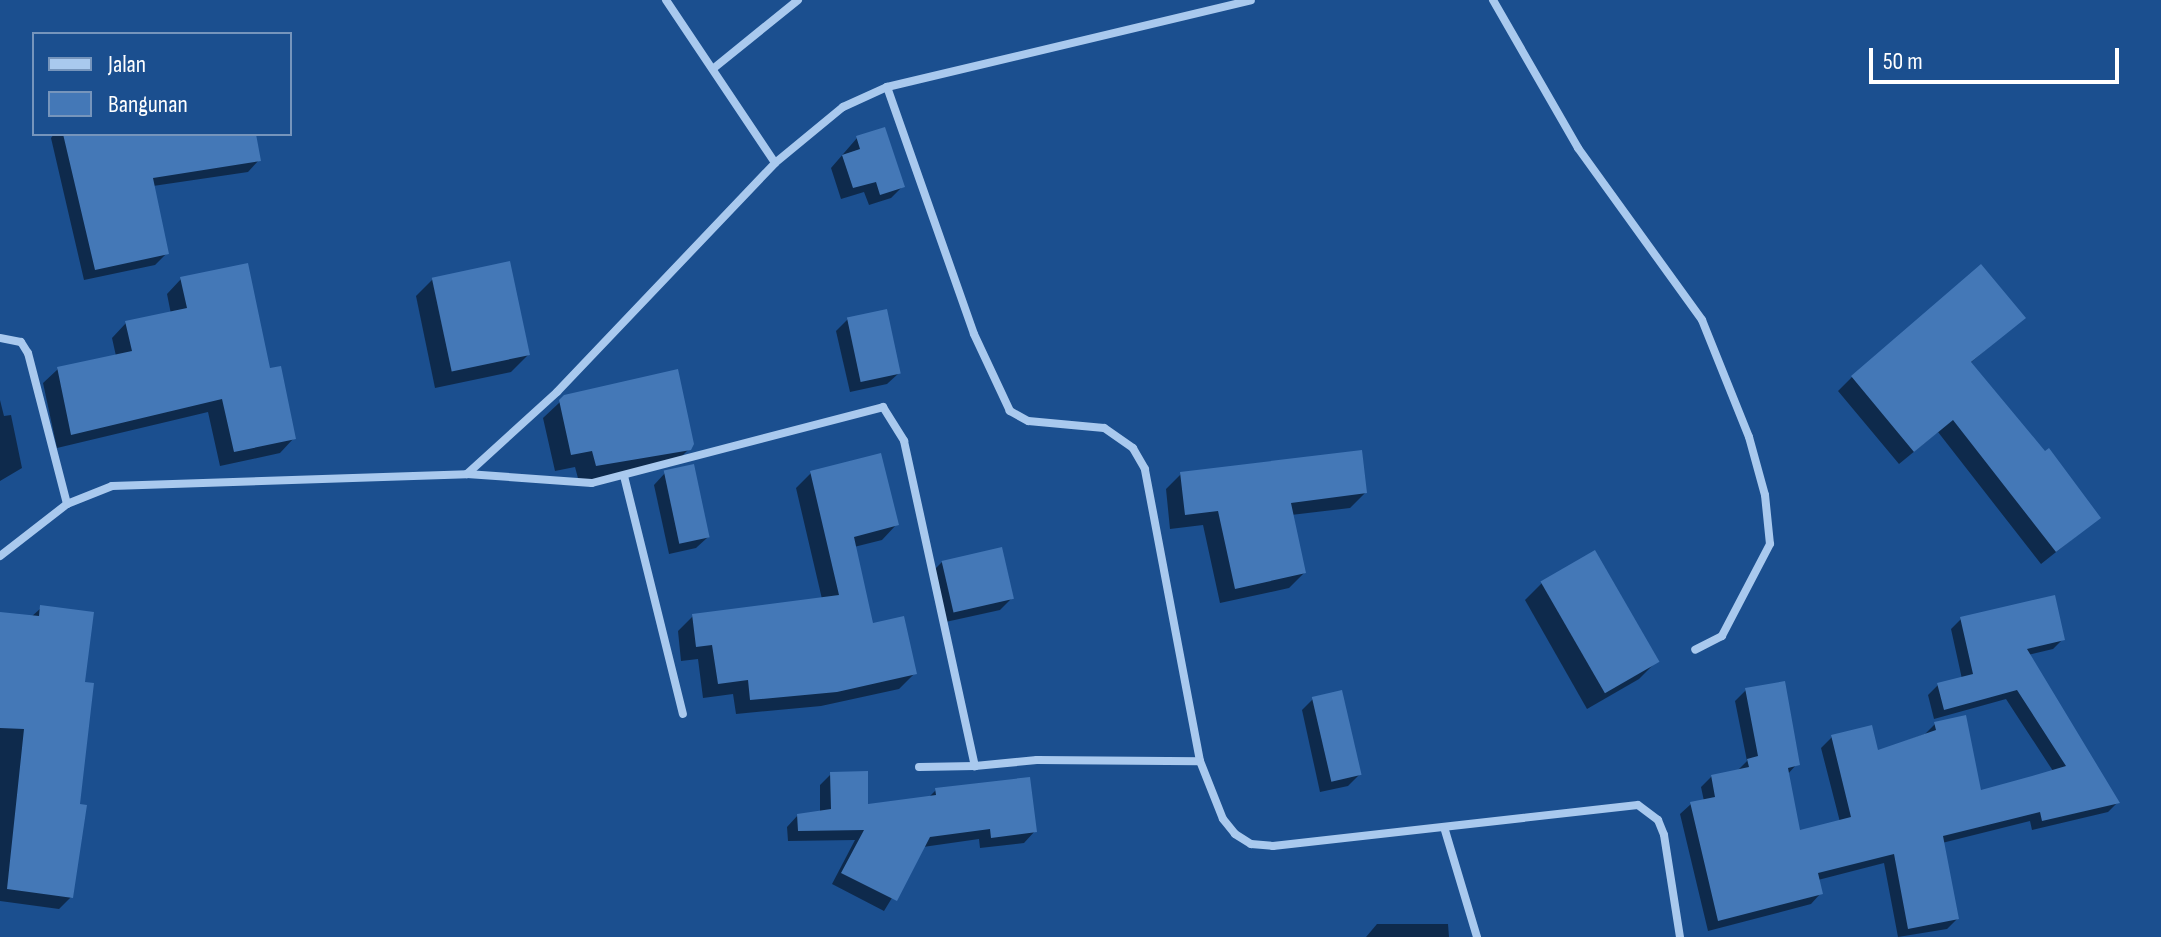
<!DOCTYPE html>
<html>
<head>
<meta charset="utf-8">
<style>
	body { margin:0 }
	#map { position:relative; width:2161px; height:937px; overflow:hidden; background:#1b4f8f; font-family:"Sofia Sans Condensed",sans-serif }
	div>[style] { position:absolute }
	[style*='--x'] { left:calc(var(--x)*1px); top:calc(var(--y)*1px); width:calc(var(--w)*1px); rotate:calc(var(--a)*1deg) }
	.shadow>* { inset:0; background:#0007 }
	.building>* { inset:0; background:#4478b7; transform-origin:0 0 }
	.minor>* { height:8px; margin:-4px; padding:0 4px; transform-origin:4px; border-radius:4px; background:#a9c9ee }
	span { translate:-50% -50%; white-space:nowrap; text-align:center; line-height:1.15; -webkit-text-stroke:8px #1b4f8f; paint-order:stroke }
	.legend { position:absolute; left:32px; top:32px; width:260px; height:104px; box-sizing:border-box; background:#1b4f8f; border:2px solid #7695bc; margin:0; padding:10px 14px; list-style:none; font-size:24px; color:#fff }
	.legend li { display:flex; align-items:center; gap:16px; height:40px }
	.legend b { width:40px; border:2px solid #7695bc }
	.scale { position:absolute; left:1869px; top:48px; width:250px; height:36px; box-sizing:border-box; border:4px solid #fff; border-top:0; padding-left:10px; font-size:24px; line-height:28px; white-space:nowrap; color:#fff; -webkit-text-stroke:6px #1b4f8f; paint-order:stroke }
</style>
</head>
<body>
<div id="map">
	<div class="shadow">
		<div style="clip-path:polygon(54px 134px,254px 134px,259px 160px,248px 172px,153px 186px,167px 253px,155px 265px,84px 280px,51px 138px)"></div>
		<div style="clip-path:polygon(857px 138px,902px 187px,891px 198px,869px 205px,864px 192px,841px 199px,831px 168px)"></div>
		<div style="clip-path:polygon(181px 279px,269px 370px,294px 438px,280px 453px,220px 466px,208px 412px,57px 448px,43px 383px,58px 369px,116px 356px,112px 338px,126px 323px,171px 314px,167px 294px)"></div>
		<div style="clip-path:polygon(433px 279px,528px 355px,511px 372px,435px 388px,416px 296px)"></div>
		<div style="clip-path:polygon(2023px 318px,1969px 364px,2099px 518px,2041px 564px,1938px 432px,1899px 464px,1838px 391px,1852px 377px)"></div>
		<div style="clip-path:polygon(848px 319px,899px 373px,887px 384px,850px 392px,836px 331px)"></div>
		<div style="clip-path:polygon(0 400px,4px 416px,11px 415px,22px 468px,0 481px)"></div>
		<div style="clip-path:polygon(560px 402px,689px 449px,672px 466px,579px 482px,575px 467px,555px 471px,543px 418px)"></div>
		<div style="clip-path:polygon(665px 473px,708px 537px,696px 548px,669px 554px,654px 485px)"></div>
		<div style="clip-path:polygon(811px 473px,897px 524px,882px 540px,854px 547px,872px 625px,914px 674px,899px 689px,821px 706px,736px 714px,733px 694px,703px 698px,698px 659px,681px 661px,678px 631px,693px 616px,822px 599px,796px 488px)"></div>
		<div style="clip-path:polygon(1181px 474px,1365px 493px,1350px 508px,1291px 515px,1304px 573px,1289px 588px,1220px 603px,1203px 525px,1170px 529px,1166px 489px)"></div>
		<div style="clip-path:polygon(942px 562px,1011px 599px,1000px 610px,941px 623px,930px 574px)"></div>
		<div style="clip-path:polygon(1542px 583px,1656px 662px,1639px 679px,1587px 709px,1525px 600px)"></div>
		<div style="clip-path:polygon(41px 608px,83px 683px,71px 897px,59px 909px,0 901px,0 614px,31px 617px)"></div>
		<div style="clip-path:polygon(1961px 619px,2063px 639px,2053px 649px,2028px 655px,2118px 802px,2108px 812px,2032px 830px,2030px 821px,1942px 843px,1957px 919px,1947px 929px,1898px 937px,1884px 863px,1818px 880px,1821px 893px,1811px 904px,1708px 931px,1680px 814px,1691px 804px,1704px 801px,1701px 787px,1712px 776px,1736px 772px,1747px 761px,1735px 701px,1746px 690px,1797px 764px,1787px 775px,1798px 833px,1840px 822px,1821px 748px,1832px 737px,1876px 752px,1925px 734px,1935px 724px,1980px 793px,2053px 771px,2006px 699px,1934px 719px,1928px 695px,1938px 685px,1962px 679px,1951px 629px)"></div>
		<div style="clip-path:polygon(1313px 699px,1359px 775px,1348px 786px,1320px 792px,1302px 710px)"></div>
		<div style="clip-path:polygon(831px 774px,866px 806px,928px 798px,936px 790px,1035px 831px,1024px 843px,980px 848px,979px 839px,923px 847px,884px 911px,832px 884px,855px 840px,788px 841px,787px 827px,798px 815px,820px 812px,820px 785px)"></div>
		<div style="clip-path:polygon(1377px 924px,1448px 924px,1449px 937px,1366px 937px)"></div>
	</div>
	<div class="building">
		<div style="clip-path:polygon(885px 127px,905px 187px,880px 195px,876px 182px,853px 188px,842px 155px,860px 149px,856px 136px)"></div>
		<div style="clip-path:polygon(63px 134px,256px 134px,261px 161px,153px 178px,169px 254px,95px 270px)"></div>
		<div style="left:510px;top:261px;width:96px;height:80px;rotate:78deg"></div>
		<div style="clip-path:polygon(248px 263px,270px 368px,281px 366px,296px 439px,234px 452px,222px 399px,71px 435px,57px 367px,132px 351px,125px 321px,187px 308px,180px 277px)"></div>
		<div style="clip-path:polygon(1981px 264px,2026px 318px,1971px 362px,2045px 451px,2049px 448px,2101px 518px,2056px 552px,1953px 420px,1914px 452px,1851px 376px)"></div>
		<div style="left:887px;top:309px;width:66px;height:41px;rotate:78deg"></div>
		<div style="clip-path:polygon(678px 369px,694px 444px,691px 450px,596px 466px,592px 451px,571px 455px,559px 400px,564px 395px)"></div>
		<div style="clip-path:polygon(1362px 450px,1367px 493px,1291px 503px,1306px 573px,1235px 589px,1218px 511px,1185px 515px,1180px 472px)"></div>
		<div style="clip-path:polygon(881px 453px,899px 525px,854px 537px,873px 623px,904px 616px,917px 674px,837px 692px,750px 700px,748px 680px,718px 684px,712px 645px,696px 647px,692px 614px,839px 595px,810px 471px)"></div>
		<div style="left:694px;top:464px;width:75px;height:31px;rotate:78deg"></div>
		<div style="left:1002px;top:547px;width:53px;height:62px;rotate:77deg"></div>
		<div style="left:1595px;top:550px;width:129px;height:63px;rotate:60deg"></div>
		<div style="clip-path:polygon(2055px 595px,2065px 640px,2027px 649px,2120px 803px,2042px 821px,2040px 812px,1943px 836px,1959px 919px,1908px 929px,1894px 854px,1818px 873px,1823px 894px,1718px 921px,1690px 802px,1715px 797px,1711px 775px,1749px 767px,1747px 759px,1758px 756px,1745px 688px,1785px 681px,1800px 765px,1788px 768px,1800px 830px,1851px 817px,1831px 735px,1872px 725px,1878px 750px,1936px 730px,1934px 722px,1966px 715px,1981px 790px,2032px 776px,2066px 766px,2017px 690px,1944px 710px,1937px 683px,1973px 674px,1960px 617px)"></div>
		<div style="clip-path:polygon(40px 605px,94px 612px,85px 682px,94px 683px,80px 804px,87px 805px,73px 898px,7px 889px,24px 729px,0 728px,0 612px,39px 616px)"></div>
		<div style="left:1342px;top:690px;width:87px;height:31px;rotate:77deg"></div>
		<div style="clip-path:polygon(868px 771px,868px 804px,936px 795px,935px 788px,1030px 777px,1037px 832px,991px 838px,990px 829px,930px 837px,897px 901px,841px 873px,864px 830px,798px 831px,797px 814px,831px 809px,830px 772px)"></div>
	</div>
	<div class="minor">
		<div style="--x:666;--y:0;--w:196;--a:56.2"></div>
		<div style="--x:1493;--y:0;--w:171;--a:60.1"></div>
		<div style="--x:1578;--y:148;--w:212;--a:54.2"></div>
		<div style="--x:1702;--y:320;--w:126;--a:68.1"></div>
		<div style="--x:1749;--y:437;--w:60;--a:74.6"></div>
		<div style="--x:1765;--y:495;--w:49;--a:84.2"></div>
		<div style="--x:1770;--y:544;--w:104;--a:117.6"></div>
		<div style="--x:1722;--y:636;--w:30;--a:153"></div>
		<div style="--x:714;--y:68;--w:108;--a:-39"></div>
		<div style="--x:0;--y:338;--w:21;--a:11"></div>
		<div style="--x:21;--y:342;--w:13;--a:58"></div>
		<div style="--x:28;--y:353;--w:156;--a:75.5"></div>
		<div style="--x:467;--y:474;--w:125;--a:4.1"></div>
		<div style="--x:592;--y:483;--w:301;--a:-14.6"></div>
		<div style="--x:883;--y:407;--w:40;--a:58"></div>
		<div style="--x:904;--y:441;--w:333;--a:77.7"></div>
		<div style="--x:975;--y:766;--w:62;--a:-5.5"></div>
		<div style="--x:1037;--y:760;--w:163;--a:0.4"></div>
		<div style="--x:1200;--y:761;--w:297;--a:-100.7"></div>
		<div style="--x:1145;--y:469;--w:24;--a:-120"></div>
		<div style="--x:1133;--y:448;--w:35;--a:-145"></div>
		<div style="--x:1104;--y:428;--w:76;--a:-174.7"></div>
		<div style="--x:1028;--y:421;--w:21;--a:-151"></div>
		<div style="--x:1010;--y:411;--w:85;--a:-115.1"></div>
		<div style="--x:974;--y:334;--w:262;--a:-109.4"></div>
		<div style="--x:624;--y:476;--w:245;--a:76.1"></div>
		<div style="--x:0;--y:556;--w:85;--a:-37.8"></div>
		<div style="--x:67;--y:504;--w:48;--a:-21.8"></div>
		<div style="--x:112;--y:486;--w:355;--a:-1.9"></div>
		<div style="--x:467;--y:474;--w:122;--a:-42.3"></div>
		<div style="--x:557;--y:392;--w:316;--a:-46.4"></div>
		<div style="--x:775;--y:163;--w:88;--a:-39.5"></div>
		<div style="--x:843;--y:107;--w:48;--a:-24.4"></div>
		<div style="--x:887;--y:87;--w:374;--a:-13.4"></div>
		<div style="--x:1200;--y:761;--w:62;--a:68.4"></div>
		<div style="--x:1223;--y:819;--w:19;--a:51"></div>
		<div style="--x:1235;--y:834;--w:19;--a:32"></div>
		<div style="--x:1251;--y:844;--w:22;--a:5"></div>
		<div style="--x:1273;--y:846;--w:367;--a:-6.4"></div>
		<div style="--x:1638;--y:805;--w:25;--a:37"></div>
		<div style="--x:1658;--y:820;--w:16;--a:68"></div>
		<div style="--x:1664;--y:835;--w:103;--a:81.1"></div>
		<div style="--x:919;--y:767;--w:56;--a:-1"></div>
		<div style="--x:1444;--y:827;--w:115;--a:73.3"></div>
	</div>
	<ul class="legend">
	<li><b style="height:10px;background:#a9c9ee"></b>Jalan</li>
	<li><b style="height:22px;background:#4478b7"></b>Bangunan</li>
	</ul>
	<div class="scale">50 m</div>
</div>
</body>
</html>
